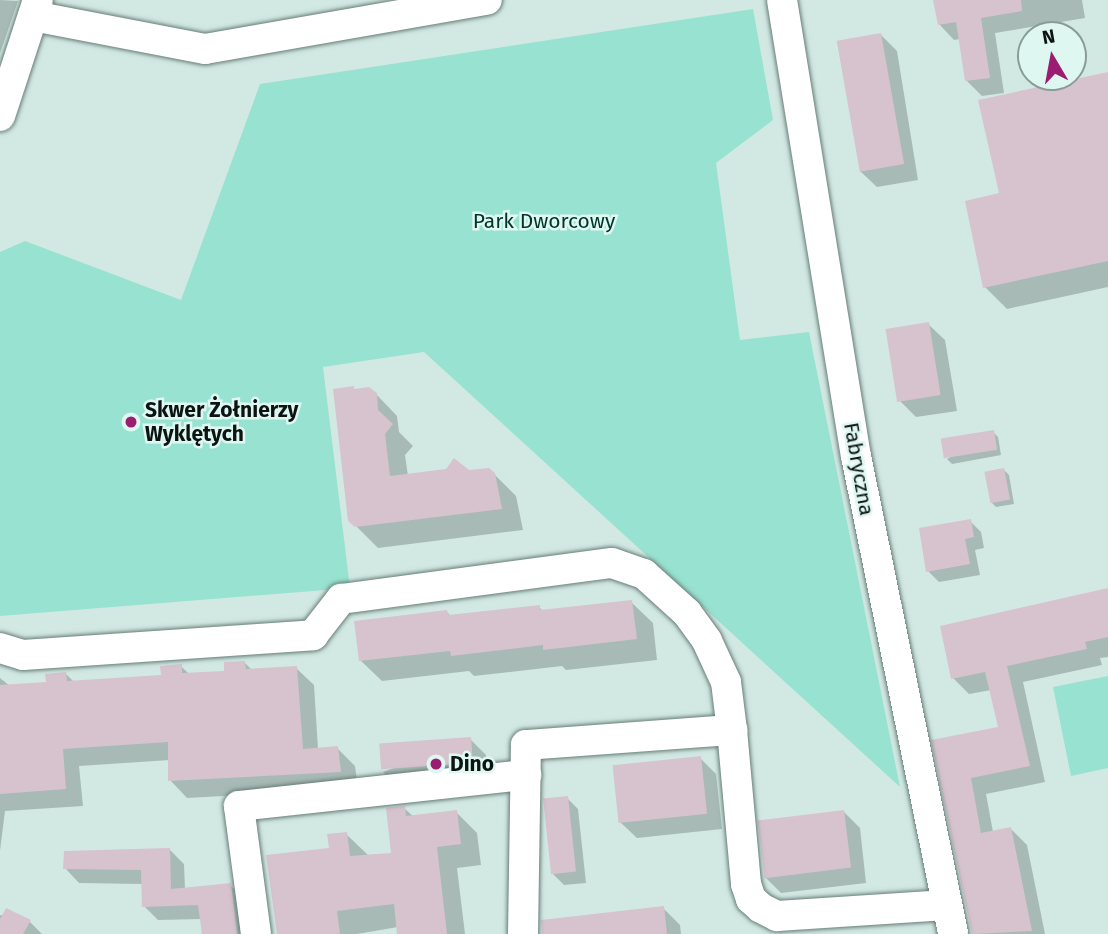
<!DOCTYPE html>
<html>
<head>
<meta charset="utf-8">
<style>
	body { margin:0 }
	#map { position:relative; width:1108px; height:934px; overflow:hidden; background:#d2e9e3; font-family:"Fira Sans",sans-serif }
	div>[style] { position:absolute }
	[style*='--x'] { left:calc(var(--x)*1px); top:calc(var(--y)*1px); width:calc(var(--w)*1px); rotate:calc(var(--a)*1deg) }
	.green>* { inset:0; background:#98e2d1 }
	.shadow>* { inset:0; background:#0003 }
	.building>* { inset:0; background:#d7c3cd; transform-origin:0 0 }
	.roads { filter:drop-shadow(0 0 2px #687d78) drop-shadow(0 0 2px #687d78) }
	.street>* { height:30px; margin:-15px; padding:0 15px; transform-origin:15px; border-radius:15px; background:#fff }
	.dots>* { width:19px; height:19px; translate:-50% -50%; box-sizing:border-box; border:4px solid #dff7f1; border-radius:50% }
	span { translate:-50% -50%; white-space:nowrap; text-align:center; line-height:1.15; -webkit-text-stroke:5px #dff7f1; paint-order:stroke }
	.park-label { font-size:21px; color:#00352d }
	.poi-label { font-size:21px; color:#0c1412; font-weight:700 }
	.left { translate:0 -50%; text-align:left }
	.street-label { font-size:21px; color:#0c1412 }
	.north { position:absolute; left:1017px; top:21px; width:70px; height:70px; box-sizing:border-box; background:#dff7f1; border:2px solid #8b9c98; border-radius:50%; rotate:350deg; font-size:19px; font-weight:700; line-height:28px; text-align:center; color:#0c1412 }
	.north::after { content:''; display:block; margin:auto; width:24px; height:32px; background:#9c1c71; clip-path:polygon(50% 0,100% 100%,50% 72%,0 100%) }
</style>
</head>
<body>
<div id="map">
	<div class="green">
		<div style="clip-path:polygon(753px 9px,773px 120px,716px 163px,740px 340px,809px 332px,900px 787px,424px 352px,323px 367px,350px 588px,0 616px,0 252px,25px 241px,181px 300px,260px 84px)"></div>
		<div style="clip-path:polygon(1108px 676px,1108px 768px,1071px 776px,1053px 687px)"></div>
	</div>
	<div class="shadow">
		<div style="clip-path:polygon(0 0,18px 1px,0 53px)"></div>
		<div style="clip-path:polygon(935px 0,1082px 0,1085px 18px,995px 33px,1004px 93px,982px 96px,967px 81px,960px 39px,954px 40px,939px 24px)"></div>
		<div style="clip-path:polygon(881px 35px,897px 51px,918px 180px,877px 187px,860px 171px)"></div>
		<div style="clip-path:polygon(1108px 74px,1108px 287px,1007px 309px,985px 287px,1001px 195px)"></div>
		<div style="clip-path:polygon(928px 324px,945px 340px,957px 411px,916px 417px,900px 401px)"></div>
		<div style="clip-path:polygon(376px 394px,397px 416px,399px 432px,413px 446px,405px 455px,408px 476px,468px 472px,494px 474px,516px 496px,523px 530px,378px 548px,350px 520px)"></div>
		<div style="clip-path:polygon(993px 432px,998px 437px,1001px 455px,952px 464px,947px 459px)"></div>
		<div style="clip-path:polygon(1004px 470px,1009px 475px,1014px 504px,996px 507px,991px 502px)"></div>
		<div style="clip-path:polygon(970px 521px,981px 532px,984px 548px,975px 550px,980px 575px,939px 582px,928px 571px)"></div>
		<div style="clip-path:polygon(1108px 589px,1108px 657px,1100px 658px,1102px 665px,1023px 682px,1045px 782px,986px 794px,993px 832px,1011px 829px,1027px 845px,1045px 934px,974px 934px,934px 741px,1000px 728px,991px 690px,969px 694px,953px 678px)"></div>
		<div style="clip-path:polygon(631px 602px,653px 623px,657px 660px,566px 670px,562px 666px,474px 676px,469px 671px,382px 681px,360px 660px,447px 612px,451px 617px,539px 607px,544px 612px)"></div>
		<div style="clip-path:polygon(244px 662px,253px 671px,296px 668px,314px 685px,318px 749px,337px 748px,355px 766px,358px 789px,187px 798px,170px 780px,170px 760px,79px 766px,83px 806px,5px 811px,0 851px,0 678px,10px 686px,48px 684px,66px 674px,74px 682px,163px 677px,181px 666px,190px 675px,226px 672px)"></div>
		<div style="clip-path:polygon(470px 739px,486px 755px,488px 779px,399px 789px,383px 772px)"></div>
		<div style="clip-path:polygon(700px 758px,716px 774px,722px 829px,637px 838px,620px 822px)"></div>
		<div style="clip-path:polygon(567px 798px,578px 809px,586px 883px,564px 885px,553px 874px)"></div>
		<div style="clip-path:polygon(404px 808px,414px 817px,456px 812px,477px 833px,481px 865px,457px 868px,465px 934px,399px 934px,398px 927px,357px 934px,278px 934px,331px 849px,346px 834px,368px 855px,393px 854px)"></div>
		<div style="clip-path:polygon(844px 812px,860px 828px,866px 883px,781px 893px,765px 877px)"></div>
		<div style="clip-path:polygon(169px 849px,184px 864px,185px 889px,230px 885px,245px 900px,249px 934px,204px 934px,202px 919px,158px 920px,144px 906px,143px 884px,79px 883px,65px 868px)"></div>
		<div style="clip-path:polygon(663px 908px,680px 925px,681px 934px,580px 934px)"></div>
		<div style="clip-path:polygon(0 915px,30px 922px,42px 934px,0 934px)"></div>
	</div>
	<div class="building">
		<div style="clip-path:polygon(933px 0,1021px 0,1022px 11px,981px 18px,990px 78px,965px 81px,956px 22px,938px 25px)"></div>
		<div style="left:881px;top:33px;width:133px;height:45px;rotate:80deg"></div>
		<div style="clip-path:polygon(1108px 72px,1108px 261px,983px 288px,965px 201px,999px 193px,978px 100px)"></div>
		<div style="left:929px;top:322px;width:74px;height:44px;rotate:81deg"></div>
		<div style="clip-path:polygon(354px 386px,354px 389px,369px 387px,377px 393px,378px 410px,393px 424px,385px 434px,390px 476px,446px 469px,454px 458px,469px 470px,489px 468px,495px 473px,502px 509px,355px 527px,348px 521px,333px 389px)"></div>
		<div style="left:994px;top:430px;width:20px;height:54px;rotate:81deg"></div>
		<div style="left:1004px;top:468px;width:32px;height:20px;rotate:79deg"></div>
		<div style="clip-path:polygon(971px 519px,974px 537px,965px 539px,970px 564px,926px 572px,919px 528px)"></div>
		<div style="clip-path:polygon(1108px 588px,1108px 637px,1085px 642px,1087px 649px,1007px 666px,1030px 766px,971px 778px,981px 833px,1011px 827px,1032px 931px,972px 934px,931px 740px,998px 727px,985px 672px,951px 679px,940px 626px)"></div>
		<div style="clip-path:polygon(632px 600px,637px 639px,543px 650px,543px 645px,451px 656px,450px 651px,359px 661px,354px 621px,447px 610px,448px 615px,540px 605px,540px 610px)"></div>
		<div style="clip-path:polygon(245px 661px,246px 669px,297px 666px,303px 749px,338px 746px,341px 772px,168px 781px,168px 742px,63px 749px,66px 789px,0 794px,0 685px,46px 682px,45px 674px,66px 672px,67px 681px,161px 675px,160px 666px,182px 664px,182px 673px,224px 671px,224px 662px)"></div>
		<div style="left:471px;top:737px;width:26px;height:92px;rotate:86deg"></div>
		<div style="left:701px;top:756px;width:58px;height:89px;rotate:84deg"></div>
		<div style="left:568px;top:796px;width:76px;height:25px;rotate:84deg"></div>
		<div style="clip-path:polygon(405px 806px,406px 816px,457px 810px,461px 844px,437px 847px,447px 934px,397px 934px,394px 904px,337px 911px,340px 934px,277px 934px,266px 855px,329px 848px,327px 834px,347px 832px,350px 856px,391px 853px,386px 808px)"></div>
		<div style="left:844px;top:810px;width:58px;height:87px;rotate:83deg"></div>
		<div style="clip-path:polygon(170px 848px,171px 889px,231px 883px,237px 934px,202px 934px,198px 905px,142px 907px,141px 870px,63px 869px,64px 851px)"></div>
		<div style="clip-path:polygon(664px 906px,667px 934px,542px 934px,541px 920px)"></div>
		<div style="clip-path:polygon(6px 908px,31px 920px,23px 934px,0 934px,0 919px)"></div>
	</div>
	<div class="roads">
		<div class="street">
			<div style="--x:782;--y:0;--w:462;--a:80.8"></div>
			<div style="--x:856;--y:456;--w:488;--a:78.5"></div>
			<div style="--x:33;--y:16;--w:175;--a:10.9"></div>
			<div style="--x:205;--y:49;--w:286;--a:-9.9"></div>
			<div style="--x:0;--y:116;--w:122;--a:-71.9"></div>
			<div style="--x:0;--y:648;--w:24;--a:17"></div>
			<div style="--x:23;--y:655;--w:291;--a:-3.9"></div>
			<div style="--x:313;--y:635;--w:46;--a:-52.1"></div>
			<div style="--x:341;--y:599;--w:273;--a:-7.6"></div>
			<div style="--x:612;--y:563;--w:34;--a:19"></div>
			<div style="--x:644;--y:574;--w:58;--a:42.2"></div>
			<div style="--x:687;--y:613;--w:34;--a:54"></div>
			<div style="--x:707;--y:641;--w:45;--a:65.1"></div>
			<div style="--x:726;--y:682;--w:48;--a:82.9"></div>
			<div style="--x:256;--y:934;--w:129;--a:-97.6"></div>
			<div style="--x:239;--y:806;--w:289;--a:-6.2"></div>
			<div style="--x:523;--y:934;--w:189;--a:-89.1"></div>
			<div style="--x:526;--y:745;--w:207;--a:-4.2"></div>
			<div style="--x:732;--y:730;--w:155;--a:84.8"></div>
			<div style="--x:746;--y:884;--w:16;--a:72"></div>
			<div style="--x:751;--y:899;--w:13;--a:42"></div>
			<div style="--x:761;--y:908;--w:18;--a:27"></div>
			<div style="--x:777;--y:916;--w:170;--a:-3.7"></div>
		</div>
	</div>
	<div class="dots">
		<div style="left:131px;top:422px;background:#9c1c71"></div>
		<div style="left:436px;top:764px;background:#9c1c71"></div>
	</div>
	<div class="park-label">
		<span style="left:544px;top:221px">Park Dworcowy</span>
	</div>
	<div class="poi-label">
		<span class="left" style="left:145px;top:422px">Skwer Żołnierzy<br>Wyklętych</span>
		<span class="left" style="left:450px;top:764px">Dino</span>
	</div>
	<div class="street-label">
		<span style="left:859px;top:469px;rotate:80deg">Fabryczna</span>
	</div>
	<div class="north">N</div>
</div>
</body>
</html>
